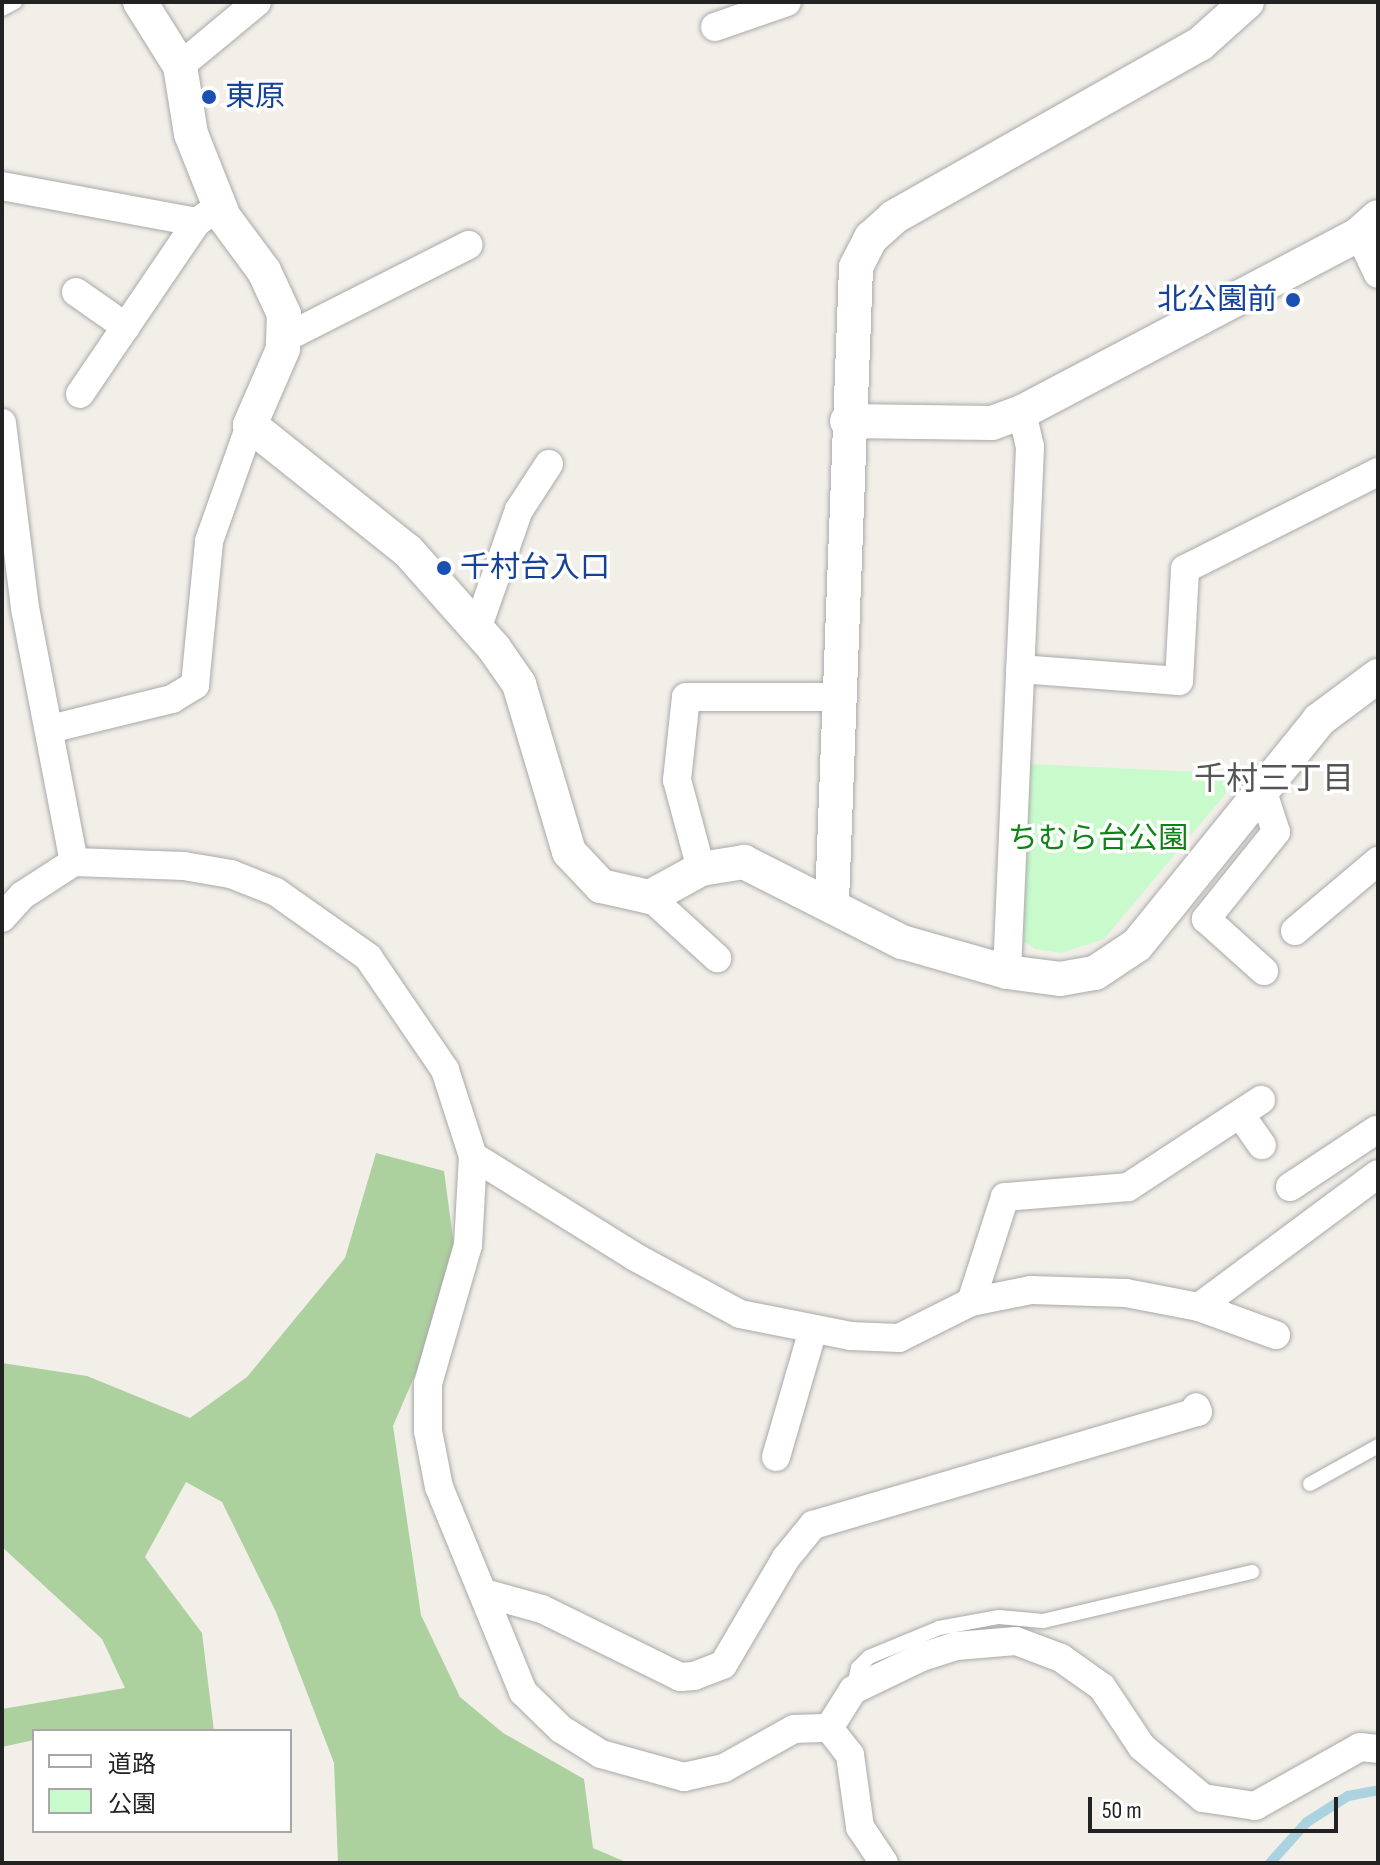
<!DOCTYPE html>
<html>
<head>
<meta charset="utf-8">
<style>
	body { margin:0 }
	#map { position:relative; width:1380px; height:1865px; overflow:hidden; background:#f2efe9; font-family:"Sofia Sans Condensed","Noto Sans JP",sans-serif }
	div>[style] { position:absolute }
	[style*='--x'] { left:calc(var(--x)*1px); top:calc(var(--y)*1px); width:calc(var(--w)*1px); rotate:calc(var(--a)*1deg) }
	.forest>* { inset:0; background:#add19e }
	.park>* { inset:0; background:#c8facc }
	.stream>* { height:10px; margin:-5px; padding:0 5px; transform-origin:5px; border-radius:5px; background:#aad3df }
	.roads { filter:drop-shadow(0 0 2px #a9a9a9) drop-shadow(0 0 2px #a9a9a9) }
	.service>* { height:14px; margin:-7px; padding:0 7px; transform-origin:7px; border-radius:7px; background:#fff }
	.minor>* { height:28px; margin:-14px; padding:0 14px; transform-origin:14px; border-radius:14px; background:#fff }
	.tertiary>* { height:34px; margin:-17px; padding:0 17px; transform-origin:17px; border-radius:17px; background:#fff }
	.dots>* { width:22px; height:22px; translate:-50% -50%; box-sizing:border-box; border:4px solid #fff; border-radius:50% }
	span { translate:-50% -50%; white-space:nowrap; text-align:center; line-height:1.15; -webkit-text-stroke:7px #fff; paint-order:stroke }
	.transit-label { font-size:30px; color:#164399 }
	.left { translate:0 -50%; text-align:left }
	.right { translate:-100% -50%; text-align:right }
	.park-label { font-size:30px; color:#0c8416 }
	.neighbourhood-label { font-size:32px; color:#555 }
	.frame { position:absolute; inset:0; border:4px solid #222; pointer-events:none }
	.legend { position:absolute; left:32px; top:1729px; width:260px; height:104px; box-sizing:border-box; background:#fff; border:2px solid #a7a7a7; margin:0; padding:10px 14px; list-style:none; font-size:24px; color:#222 }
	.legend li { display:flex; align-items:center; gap:16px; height:40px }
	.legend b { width:40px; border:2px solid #a7a7a7 }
	.scale { position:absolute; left:1088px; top:1797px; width:250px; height:36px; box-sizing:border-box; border:4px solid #222; border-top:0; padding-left:10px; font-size:24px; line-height:28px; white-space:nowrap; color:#222; -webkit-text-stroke:6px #fff; paint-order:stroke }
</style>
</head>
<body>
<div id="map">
	<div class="forest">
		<div style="clip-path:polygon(376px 1153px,444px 1171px,458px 1275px,393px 1426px,421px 1615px,460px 1697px,503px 1733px,584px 1779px,593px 1848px,628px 1863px,338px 1863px,334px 1763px,276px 1612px,222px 1502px,186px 1482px,145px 1557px,202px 1633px,214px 1731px,34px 1731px,34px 1740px,2px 1747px,2px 1709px,125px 1688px,102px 1639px,2px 1547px,2px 1363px,87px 1376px,190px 1418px,247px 1377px,345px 1258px)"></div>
	</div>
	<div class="park">
		<div style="clip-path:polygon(1029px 764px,1242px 774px,1104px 939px,1061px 953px,1035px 949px,1021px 939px)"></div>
	</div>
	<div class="stream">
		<div style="--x:1270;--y:1863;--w:55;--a:-47.9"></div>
		<div style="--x:1307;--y:1822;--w:49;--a:-32.4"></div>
		<div style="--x:1348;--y:1796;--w:31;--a:-11"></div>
	</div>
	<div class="roads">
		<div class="service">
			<div style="--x:2;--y:9;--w:15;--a:-28"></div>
			<div style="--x:1310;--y:1484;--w:78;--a:-29.2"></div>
			<div style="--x:853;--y:1691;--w:24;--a:-78"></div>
			<div style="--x:858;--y:1668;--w:16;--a:-45"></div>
			<div style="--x:869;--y:1657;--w:76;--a:-22.5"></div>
			<div style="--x:939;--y:1628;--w:61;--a:-10.4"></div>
			<div style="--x:999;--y:1617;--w:44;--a:5.2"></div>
			<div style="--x:1043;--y:1621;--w:215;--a:-13.2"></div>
		</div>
		<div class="minor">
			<div style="--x:715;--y:27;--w:76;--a:-19.1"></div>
			<div style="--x:180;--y:66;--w:100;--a:-39.7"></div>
			<div style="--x:2;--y:186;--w:198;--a:10.5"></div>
			<div style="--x:1359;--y:234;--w:44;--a:64.6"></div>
			<div style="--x:76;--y:292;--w:61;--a:35"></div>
			<div style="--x:283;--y:339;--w:208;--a:-26.9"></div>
			<div style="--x:80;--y:394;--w:208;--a:-55.8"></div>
			<div style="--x:197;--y:222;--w:28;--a:-35"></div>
			<div style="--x:2;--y:423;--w:186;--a:82.9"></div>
			<div style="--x:25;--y:608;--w:259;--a:79.1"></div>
			<div style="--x:477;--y:629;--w:126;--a:-70.6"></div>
			<div style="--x:519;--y:510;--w:55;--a:-56.9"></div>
			<div style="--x:1020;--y:669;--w:159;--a:4.3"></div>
			<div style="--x:1179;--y:681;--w:112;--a:-86.9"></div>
			<div style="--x:1185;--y:569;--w:216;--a:-26.7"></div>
			<div style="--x:50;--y:729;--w:126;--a:-13.8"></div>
			<div style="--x:172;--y:699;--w:27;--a:-31"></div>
			<div style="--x:195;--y:685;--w:145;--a:-84.4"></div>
			<div style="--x:209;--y:541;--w:123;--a:-70.5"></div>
			<div style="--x:1262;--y:789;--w:45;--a:72"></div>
			<div style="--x:1276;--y:832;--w:112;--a:128.8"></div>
			<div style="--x:1206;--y:919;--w:78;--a:41.9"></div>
			<div style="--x:701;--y:869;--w:92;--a:-105.1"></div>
			<div style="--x:677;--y:780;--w:83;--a:-83.8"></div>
			<div style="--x:686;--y:697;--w:152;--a:0"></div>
			<div style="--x:650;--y:897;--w:91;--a:42.3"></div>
			<div style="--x:2;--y:918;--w:31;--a:-48"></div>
			<div style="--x:23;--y:895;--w:61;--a:-32.9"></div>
			<div style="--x:74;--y:862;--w:110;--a:2.1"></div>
			<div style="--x:184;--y:866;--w:48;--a:9.7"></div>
			<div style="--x:231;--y:874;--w:48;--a:21.8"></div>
			<div style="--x:276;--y:892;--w:113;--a:35.2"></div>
			<div style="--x:368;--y:957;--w:137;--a:55.7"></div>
			<div style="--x:445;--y:1070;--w:90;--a:72"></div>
			<div style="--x:473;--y:1156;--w:89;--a:93.2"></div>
			<div style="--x:468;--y:1245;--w:145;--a:106.1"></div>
			<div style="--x:428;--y:1384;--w:47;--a:90"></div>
			<div style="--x:428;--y:1431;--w:57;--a:78.9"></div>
			<div style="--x:439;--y:1487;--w:222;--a:67.7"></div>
			<div style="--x:523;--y:1692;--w:53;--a:44.2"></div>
			<div style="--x:561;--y:1729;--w:47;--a:32"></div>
			<div style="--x:601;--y:1754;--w:86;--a:15.5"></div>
			<div style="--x:684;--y:1777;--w:41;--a:-12.7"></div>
			<div style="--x:724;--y:1768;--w:80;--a:-29.1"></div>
			<div style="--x:794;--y:1729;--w:35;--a:-2"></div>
			<div style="--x:1295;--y:931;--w:109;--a:-40.1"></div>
			<div style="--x:1007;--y:972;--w:526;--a:-87.49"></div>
			<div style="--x:1030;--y:447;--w:36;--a:-103"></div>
			<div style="--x:1240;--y:1114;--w:38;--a:55"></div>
			<div style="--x:473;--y:1156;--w:191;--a:31.9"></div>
			<div style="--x:635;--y:1257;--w:119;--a:28.5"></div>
			<div style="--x:740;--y:1314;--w:113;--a:11.2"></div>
			<div style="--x:851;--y:1336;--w:48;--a:2.4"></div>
			<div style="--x:899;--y:1338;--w:80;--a:-26.6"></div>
			<div style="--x:971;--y:1302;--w:61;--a:-11.3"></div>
			<div style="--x:1031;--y:1290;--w:95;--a:1.8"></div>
			<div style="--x:1126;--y:1293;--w:74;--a:10.9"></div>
			<div style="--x:1199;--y:1307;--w:223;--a:-36.6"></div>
			<div style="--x:1290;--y:1187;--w:103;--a:-33.5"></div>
			<div style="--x:971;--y:1302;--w:110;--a:-72.1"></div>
			<div style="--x:1005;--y:1197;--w:123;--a:-4.6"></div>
			<div style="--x:1128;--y:1187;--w:159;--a:-33.2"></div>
			<div style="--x:1199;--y:1307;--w:82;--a:20"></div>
			<div style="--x:776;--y:1457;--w:132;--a:-73.8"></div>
			<div style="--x:484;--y:1593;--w:60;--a:15.4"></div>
			<div style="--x:542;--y:1609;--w:154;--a:26.2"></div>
			<div style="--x:680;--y:1677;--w:14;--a:-4"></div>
			<div style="--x:694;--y:1676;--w:31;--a:-21"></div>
			<div style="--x:723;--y:1665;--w:124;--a:-59.5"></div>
			<div style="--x:786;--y:1558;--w:43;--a:-50.7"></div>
			<div style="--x:813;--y:1525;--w:401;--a:-16.4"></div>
			<div style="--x:1198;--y:1412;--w:5;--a:-112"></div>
			<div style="--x:829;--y:1728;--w:45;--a:-57.7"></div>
			<div style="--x:853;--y:1690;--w:76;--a:-25.6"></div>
			<div style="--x:922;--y:1657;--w:36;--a:-18"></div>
			<div style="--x:956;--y:1646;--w:60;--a:-4.8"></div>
			<div style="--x:1016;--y:1641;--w:48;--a:20.7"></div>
			<div style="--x:1061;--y:1658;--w:50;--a:35.3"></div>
			<div style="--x:1102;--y:1687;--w:72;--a:56.3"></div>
			<div style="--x:1142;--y:1747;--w:80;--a:39.9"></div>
			<div style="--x:1203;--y:1798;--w:53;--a:8.7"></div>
			<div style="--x:1255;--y:1806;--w:120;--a:-29.3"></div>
			<div style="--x:1360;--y:1747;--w:18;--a:6"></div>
			<div style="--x:829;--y:1728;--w:34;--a:52"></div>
			<div style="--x:850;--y:1755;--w:73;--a:82.1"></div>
			<div style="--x:860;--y:1827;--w:43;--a:56.3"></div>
		</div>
		<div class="tertiary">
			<div style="--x:140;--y:2;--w:75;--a:58"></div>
			<div style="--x:180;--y:66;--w:69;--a:80.8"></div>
			<div style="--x:191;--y:134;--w:89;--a:68.3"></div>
			<div style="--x:224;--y:217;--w:67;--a:53.5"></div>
			<div style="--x:264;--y:271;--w:47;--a:65.1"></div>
			<div style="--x:284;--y:314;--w:35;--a:92"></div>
			<div style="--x:283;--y:349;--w:83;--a:113.5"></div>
			<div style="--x:250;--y:425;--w:202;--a:38.6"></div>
			<div style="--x:408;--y:551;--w:130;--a:48.4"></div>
			<div style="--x:494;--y:648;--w:44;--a:55.2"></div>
			<div style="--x:519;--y:684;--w:175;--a:73.4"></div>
			<div style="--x:569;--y:852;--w:47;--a:46.7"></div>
			<div style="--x:601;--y:886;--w:50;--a:12.7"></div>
			<div style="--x:650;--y:897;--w:58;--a:-28.8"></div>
			<div style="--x:701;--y:869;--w:44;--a:-9.2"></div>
			<div style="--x:744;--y:862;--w:177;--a:26.9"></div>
			<div style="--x:902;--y:942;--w:109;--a:15.9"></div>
			<div style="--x:1007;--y:972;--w:53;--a:7.5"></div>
			<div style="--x:1060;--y:979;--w:36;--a:-10"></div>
			<div style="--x:1095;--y:973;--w:50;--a:-33.7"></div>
			<div style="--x:1137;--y:945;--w:289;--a:-51"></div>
			<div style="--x:1319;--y:720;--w:74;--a:-36.7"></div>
			<div style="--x:847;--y:421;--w:145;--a:0.8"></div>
			<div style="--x:992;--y:423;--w:32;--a:-20"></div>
			<div style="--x:1022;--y:412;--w:381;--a:-27.8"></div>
			<div style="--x:1359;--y:234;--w:25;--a:-42"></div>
			<div style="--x:832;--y:901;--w:634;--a:-87.83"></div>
			<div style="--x:856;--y:267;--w:33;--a:-63"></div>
			<div style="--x:871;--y:238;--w:31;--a:-42"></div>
			<div style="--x:894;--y:217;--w:352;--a:-29.5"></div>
			<div style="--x:1200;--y:44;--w:63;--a:-41.8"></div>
		</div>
	</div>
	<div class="dots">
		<div style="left:209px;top:97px;background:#1a4fb4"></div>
		<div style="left:1293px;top:300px;background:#1a4fb4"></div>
		<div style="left:444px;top:568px;background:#1a4fb4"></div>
	</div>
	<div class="transit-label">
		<span class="left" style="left:225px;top:97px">東原</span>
		<span class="right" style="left:1277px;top:300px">北公園前</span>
		<span class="left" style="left:460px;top:568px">千村台入口</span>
	</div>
	<div class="park-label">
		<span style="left:1098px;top:839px">ちむら台公園</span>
	</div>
	<div class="neighbourhood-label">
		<span style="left:1274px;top:780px">千村三丁目</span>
	</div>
	<div class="frame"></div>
	<ul class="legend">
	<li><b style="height:10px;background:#fff"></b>道路</li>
	<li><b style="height:22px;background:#c8facc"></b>公園</li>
	</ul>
	<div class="scale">50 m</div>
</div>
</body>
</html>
